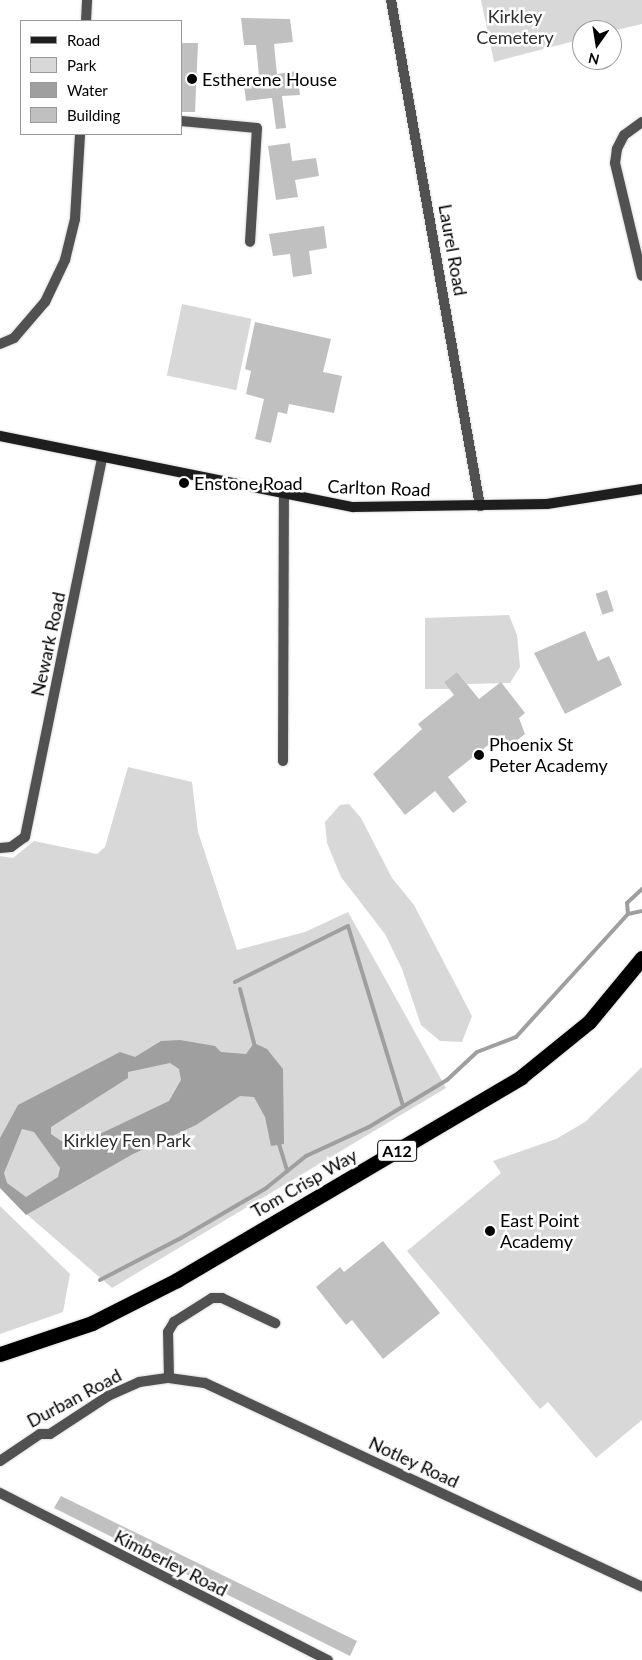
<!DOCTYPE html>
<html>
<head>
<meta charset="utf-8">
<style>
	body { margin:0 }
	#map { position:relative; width:642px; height:1660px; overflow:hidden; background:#fff; font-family:Lato,sans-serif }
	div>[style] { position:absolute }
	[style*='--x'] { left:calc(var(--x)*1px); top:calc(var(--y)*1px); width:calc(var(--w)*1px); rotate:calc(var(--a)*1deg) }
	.green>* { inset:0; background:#d8d8d8; transform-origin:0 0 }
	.water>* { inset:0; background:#9f9f9f }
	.stream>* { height:4px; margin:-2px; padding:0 2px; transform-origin:2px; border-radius:2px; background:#9f9f9f }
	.building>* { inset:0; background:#c0c0c0; transform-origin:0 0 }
	.roads { filter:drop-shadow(0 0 1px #dbdbdb) drop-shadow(0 0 1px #dbdbdb) }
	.street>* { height:10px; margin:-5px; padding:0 5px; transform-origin:5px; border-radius:5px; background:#515151 }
	.secondary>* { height:10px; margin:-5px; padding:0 5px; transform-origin:5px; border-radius:5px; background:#1e1e1e }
	.highway>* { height:15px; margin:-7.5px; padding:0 7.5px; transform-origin:7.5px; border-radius:7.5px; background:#000 }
	.dots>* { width:14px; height:14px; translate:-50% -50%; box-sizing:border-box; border:2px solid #fff; border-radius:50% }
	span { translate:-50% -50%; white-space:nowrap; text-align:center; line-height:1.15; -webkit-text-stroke:5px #fff; paint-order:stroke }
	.shield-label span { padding:1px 4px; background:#fff; border:1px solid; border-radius:4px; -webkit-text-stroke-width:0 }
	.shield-label { font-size:16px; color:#000; font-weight:700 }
	.park-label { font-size:18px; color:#2f2f2f }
	.poi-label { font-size:18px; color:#000 }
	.left { translate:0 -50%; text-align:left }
	.street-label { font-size:18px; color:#000 }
	.legend { position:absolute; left:20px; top:20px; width:162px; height:115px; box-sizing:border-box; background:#fff; border:1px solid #999; margin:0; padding:6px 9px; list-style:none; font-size:15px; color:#000 }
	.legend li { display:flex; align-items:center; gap:10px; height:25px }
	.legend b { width:25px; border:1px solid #999 }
	.north { position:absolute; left:572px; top:20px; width:50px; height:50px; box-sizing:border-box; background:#fff; border:1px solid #999; border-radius:50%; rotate:193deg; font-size:14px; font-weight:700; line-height:20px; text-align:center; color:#000 }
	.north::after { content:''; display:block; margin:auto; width:18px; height:22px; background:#000; clip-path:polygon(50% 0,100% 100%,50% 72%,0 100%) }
</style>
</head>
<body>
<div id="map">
	<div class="green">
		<div style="clip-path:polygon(481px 0,642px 0,642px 24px,612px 31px,582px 30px,582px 39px,494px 62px)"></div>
		<div style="left:182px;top:304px;width:71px;height:73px;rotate:12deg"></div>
		<div style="clip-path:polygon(509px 615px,517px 635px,520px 667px,510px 683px,467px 684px,457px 672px,444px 682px,450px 689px,425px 689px,425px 618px)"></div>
		<div style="clip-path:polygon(128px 767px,192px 782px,198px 832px,237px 950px,305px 932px,348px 912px,446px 1088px,112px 1288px,31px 1218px,0 1186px,0 856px,13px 858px,34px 841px,97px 854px,105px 847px)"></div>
		<div style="clip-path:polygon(349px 804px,361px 818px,392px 878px,414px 905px,472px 1016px,462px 1042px,440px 1041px,421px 1025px,402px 969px,385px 934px,341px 877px,327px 843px,325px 822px,340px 805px)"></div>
		<div style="clip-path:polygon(642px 1067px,642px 1420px,596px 1458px,548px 1402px,540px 1409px,407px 1251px,501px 1173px,493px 1161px,556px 1139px,585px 1122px)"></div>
		<div style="clip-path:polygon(0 1206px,70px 1274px,63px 1312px,0 1334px)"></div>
	</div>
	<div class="water">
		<div style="clip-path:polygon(evenodd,180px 1040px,215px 1046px,221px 1052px,246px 1054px,254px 1043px,267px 1049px,283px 1069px,284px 1144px,271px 1146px,265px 1117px,254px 1097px,240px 1096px,196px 1125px,133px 1154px,26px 1215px,0 1188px,0 1138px,18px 1105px,120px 1052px,135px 1057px,161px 1041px,180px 1040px,170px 1063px,179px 1069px,181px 1080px,169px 1101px,85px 1141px,76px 1138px,61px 1141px,51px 1134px,51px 1127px,128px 1078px,128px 1072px,170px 1063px,180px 1040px,22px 1129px,34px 1132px,60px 1168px,58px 1177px,26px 1197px,7px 1183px,4px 1173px,22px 1129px)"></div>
	</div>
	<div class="stream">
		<div style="--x:628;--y:914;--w:14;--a:-12"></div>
		<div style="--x:235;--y:982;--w:126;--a:-26.4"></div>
		<div style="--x:348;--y:926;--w:188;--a:73"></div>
		<div style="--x:240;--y:989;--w:56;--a:75.5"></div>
		<div style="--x:279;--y:1144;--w:28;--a:73"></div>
		<div style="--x:100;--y:1280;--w:91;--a:-27.4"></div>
		<div style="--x:181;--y:1238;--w:97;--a:-30.3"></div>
		<div style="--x:265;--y:1189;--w:53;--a:-38.8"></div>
		<div style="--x:306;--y:1156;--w:69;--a:-24.7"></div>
		<div style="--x:369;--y:1127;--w:91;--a:-31.1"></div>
		<div style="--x:447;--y:1080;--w:41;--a:-43"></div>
		<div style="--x:477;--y:1052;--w:42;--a:-21"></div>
		<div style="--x:516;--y:1037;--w:166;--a:-47.7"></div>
		<div style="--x:628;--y:914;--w:11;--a:-95"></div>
		<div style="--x:627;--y:903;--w:21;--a:-43"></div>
	</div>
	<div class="building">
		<div style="clip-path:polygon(241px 18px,290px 19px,293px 42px,274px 44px,277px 74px,297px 71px,300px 95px,282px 96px,286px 128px,276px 129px,272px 98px,246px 101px,243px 78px,259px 76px,256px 45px,244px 45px)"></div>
		<div style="clip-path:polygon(181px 43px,198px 43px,195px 112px,181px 112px)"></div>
		<div style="clip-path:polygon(290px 143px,292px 161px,316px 158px,319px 176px,295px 180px,298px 197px,276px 200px,268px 146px)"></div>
		<div style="clip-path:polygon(324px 226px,327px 248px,309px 251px,312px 274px,293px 277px,290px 254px,273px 256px,269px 234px)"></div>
		<div style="clip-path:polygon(255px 322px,331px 339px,323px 372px,342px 376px,334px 413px,289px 404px,287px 414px,278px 412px,271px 443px,255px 439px,264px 399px,246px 394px,251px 371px,245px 369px)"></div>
		<div style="left:607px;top:590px;width:22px;height:12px;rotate:72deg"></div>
		<div style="clip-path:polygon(585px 631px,598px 661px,609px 656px,622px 685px,565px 714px,534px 653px)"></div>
		<div style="clip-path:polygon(457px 672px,479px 699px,501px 682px,525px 713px,519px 718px,525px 734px,511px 745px,505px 738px,495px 746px,492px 742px,448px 777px,467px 802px,453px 813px,435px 791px,405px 815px,373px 774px,422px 729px,418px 724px,454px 695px,444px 682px)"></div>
		<div style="clip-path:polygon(383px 1241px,440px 1313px,383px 1359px,352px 1320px,346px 1325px,316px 1287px,340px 1267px,344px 1272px)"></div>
		<div style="clip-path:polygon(61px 1496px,357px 1641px,350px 1656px,54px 1508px)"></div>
	</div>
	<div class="roads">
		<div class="street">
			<div style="--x:391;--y:0;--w:514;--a:80.02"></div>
			<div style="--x:86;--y:21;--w:21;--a:-87"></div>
			<div style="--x:181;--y:121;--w:76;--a:5.3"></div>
			<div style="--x:257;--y:128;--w:114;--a:93.5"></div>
			<div style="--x:642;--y:122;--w:22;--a:144"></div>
			<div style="--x:624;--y:135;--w:16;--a:117"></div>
			<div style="--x:617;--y:149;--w:14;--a:98"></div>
			<div style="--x:615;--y:163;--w:116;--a:76.6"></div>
			<div style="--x:0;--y:344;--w:15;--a:-23"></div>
			<div style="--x:14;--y:338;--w:48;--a:-49.3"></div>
			<div style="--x:45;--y:302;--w:47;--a:-64.5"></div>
			<div style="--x:65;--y:260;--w:42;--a:-76.3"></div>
			<div style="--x:75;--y:219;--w:85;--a:-86.6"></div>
			<div style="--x:283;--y:761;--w:265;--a:-89.8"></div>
			<div style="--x:0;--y:848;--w:11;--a:-5"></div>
			<div style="--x:11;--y:847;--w:17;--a:-36"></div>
			<div style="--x:25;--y:837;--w:388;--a:-78.5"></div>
			<div style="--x:169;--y:1378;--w:46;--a:-91.2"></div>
			<div style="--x:168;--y:1332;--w:12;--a:-59"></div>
			<div style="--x:174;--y:1322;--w:45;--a:-32.3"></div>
			<div style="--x:212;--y:1298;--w:10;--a:0"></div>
			<div style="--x:222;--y:1298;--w:59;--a:25.3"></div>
			<div style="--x:0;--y:1461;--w:48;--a:-34"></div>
			<div style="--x:40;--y:1434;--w:10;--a:0"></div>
			<div style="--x:50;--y:1434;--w:69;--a:-33.2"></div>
			<div style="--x:108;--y:1396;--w:34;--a:-24"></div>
			<div style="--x:139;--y:1382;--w:30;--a:-8"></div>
			<div style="--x:169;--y:1378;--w:36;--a:8"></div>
			<div style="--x:205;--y:1383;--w:482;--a:25"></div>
			<div style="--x:0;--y:1493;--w:368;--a:27"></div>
		</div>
		<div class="secondary">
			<div style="--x:0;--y:436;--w:360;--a:11.4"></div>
			<div style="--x:353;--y:507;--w:194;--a:-0.9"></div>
			<div style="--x:547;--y:504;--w:96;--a:-9"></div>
		</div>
		<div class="highway">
			<div style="--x:0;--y:1354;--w:97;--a:-18.6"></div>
			<div style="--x:92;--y:1323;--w:95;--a:-26.8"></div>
			<div style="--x:177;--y:1280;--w:399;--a:-30.5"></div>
			<div style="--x:521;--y:1077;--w:87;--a:-39"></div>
			<div style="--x:589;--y:1022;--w:83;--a:-50.4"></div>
		</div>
	</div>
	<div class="dots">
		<div style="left:192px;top:79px;background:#000"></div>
		<div style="left:184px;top:483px;background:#000"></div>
		<div style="left:479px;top:755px;background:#000"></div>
		<div style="left:490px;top:1231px;background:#000"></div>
	</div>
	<div class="shield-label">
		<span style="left:397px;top:1151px">A12</span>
	</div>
	<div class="park-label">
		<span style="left:515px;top:27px">Kirkley<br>Cemetery</span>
		<span style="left:127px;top:1140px">Kirkley Fen Park</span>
	</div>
	<div class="poi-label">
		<span class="left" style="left:202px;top:79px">Estherene House</span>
		<span class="left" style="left:194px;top:483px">Enstone Road</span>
		<span class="left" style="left:489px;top:755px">Phoenix St<br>Peter Academy</span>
		<span class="left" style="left:500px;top:1231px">East Point<br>Academy</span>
	</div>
	<div class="street-label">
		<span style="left:453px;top:250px;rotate:80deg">Laurel Road</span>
		<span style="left:379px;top:488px;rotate:2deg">Carlton Road</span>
		<span style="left:48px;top:644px;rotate:-78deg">Newark Road</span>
		<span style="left:304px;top:1183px;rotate:-30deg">Tom Crisp Way</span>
		<span style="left:74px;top:1398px;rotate:-28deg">Durban Road</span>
		<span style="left:414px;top:1462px;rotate:25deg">Notley Road</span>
		<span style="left:171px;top:1563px;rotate:27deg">Kimberley Road</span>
	</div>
	<ul class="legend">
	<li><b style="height:6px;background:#1e1e1e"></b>Road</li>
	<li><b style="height:14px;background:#d8d8d8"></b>Park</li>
	<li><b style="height:14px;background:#9f9f9f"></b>Water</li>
	<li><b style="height:14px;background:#c0c0c0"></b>Building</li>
	</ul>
	<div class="north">N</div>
</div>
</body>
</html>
